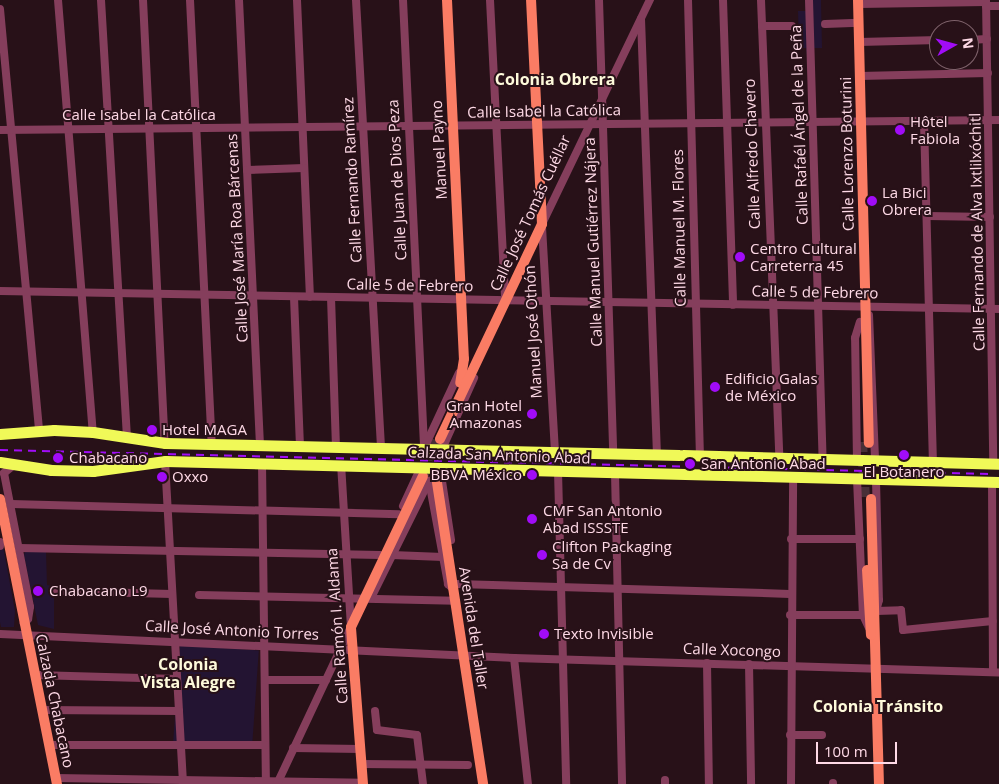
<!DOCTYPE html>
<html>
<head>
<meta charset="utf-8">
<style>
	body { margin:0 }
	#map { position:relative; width:999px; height:784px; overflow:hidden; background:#281118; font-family:"Open Sans",sans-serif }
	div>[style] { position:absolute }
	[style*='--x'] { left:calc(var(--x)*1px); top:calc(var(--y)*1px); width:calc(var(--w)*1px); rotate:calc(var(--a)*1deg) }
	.green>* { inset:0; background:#231432; transform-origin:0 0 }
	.major-tunnel>* { height:10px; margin-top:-5px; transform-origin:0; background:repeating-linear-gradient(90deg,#482f37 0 10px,transparent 0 15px) }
	.minor>* { height:8px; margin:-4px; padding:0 4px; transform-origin:4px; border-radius:4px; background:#853e5c }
	.major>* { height:10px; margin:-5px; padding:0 5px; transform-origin:5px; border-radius:5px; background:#fa7c64 }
	.highway>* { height:11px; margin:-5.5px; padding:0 5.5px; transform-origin:5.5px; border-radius:5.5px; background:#f0f958 }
	.rail>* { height:2px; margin-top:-1px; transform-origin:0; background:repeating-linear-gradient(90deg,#a10cf7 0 8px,transparent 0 14px) }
	.dots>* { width:14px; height:14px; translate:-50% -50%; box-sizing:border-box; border:2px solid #281118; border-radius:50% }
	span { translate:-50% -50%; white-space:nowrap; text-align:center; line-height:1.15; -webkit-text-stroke:4px #281118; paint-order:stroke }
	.street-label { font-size:15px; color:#fed9e6 }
	.poi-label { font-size:15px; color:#fed9e6 }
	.left { translate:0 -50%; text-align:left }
	.right { translate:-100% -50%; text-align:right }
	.neighbourhood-label { font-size:16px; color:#fefadb; font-weight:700 }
	.north { position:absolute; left:929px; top:20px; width:50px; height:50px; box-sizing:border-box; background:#281118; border:1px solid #7e616a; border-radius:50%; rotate:83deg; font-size:14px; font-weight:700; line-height:20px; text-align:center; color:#fed9e6 }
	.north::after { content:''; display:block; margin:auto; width:18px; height:22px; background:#a10cf7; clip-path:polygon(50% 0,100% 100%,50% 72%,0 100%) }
	.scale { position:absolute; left:816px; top:742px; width:81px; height:22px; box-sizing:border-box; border:2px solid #fed9e6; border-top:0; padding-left:6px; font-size:15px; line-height:18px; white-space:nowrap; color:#fed9e6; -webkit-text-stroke:4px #281118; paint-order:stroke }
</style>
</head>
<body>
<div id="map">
	<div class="green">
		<div style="clip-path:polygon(805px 0,821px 0,822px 48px,813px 48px,813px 55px,807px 55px,806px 48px,799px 48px,798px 11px,806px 11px)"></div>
		<div style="clip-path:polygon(3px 546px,15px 611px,14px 627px,1px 627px,0 622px,0 549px)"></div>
		<div style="clip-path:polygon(46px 551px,47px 585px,54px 586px,54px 629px,38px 625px,24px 555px,25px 552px)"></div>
		<div style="left:180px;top:645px;width:79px;height:97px;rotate:4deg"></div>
	</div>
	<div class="major-tunnel">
		<div style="--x:862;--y:442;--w:57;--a:87"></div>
		<div style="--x:424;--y:475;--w:37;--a:-77"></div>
		<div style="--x:436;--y:475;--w:32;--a:-85"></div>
	</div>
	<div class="minor">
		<div style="--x:58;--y:0;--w:433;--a:85.4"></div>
		<div style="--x:101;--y:0;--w:439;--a:86.6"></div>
		<div style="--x:143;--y:0;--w:444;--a:87.2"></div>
		<div style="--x:190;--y:0;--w:445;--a:87.2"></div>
		<div style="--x:239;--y:0;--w:445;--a:87.3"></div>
		<div style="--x:297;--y:0;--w:297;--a:87.5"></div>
		<div style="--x:356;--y:0;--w:449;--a:86.8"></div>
		<div style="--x:403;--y:0;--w:449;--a:87.3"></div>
		<div style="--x:490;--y:0;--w:301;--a:87.1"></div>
		<div style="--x:599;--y:0;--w:454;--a:88.2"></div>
		<div style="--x:688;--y:0;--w:456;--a:88.5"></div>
		<div style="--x:723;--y:0;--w:305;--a:88.1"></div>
		<div style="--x:761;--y:0;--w:458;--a:87.7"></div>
		<div style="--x:809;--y:0;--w:459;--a:88.3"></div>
		<div style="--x:986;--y:0;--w:463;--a:89.1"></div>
		<div style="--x:859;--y:4;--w:127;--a:-0.9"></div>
		<div style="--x:986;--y:6;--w:13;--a:0"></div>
		<div style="--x:0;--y:9;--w:423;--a:84.7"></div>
		<div style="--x:641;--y:19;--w:436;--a:87.9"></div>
		<div style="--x:825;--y:24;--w:34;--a:-2"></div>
		<div style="--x:762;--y:26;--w:30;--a:0"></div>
		<div style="--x:969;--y:40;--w:18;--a:-3"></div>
		<div style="--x:859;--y:42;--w:80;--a:-1.4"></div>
		<div style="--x:860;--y:76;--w:128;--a:-1.3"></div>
		<div style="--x:924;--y:121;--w:341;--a:88.5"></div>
		<div style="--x:0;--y:130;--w:999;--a:-0.57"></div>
		<div style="--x:247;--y:170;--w:57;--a:-2"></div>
		<div style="--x:928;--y:216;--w:62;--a:0.9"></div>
		<div style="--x:0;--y:291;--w:999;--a:1.03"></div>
		<div style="--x:294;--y:297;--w:149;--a:87.7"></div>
		<div style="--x:331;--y:297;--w:150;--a:88.1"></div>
		<div style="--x:869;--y:315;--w:145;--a:87.6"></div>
		<div style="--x:426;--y:444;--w:78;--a:-65.1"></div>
		<div style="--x:442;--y:449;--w:78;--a:-65.7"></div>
		<div style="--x:555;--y:452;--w:228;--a:-93.3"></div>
		<div style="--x:542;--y:224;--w:249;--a:-64.3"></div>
		<div style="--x:857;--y:460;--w:122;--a:-90.9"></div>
		<div style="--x:855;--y:338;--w:17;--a:-73"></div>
		<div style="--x:165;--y:461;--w:324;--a:86.8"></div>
		<div style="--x:262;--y:463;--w:321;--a:89.3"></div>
		<div style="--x:14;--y:465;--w:13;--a:141"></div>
		<div style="--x:4;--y:473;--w:136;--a:79"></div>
		<div style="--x:30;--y:607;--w:12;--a:99"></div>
		<div style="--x:28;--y:619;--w:6;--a:135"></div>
		<div style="--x:440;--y:468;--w:73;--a:81.3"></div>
		<div style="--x:558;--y:471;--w:313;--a:88.5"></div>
		<div style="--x:615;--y:473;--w:311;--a:88.7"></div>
		<div style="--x:857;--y:479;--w:136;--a:87.5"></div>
		<div style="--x:863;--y:615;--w:14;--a:65"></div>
		<div style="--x:876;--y:480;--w:120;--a:88.6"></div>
		<div style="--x:879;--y:600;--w:11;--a:105"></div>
		<div style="--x:876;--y:611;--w:25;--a:-2"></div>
		<div style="--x:901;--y:610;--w:20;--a:84"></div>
		<div style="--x:903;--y:630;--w:90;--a:-5.7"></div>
		<div style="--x:992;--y:482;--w:190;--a:89.7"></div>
		<div style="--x:11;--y:504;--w:388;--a:1.5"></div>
		<div style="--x:403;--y:506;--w:43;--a:-65.2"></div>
		<div style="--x:791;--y:539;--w:69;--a:0"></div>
		<div style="--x:0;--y:542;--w:4;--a:90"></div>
		<div style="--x:19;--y:548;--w:361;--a:1.1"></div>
		<div style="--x:392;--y:555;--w:51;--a:2.2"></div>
		<div style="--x:457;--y:584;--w:333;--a:1.7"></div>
		<div style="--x:55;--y:591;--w:117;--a:1.5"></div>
		<div style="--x:199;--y:595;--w:256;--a:1.3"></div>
		<div style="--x:371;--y:598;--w:131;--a:-63.6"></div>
		<div style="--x:429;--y:481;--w:105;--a:79.5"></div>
		<div style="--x:448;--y:584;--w:7;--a:45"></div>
		<div style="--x:790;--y:615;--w:73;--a:0"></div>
		<div style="--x:0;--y:634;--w:515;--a:2.67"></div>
		<div style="--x:514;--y:658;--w:485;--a:1.7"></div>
		<div style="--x:514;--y:658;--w:127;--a:83.7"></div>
		<div style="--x:707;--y:663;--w:121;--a:89.1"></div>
		<div style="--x:749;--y:664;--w:120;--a:89"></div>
		<div style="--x:35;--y:675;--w:142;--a:1.6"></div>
		<div style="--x:265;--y:680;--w:61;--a:0"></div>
		<div style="--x:42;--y:710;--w:137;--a:0.4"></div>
		<div style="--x:375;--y:711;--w:19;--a:84"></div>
		<div style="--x:377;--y:730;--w:40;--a:7.1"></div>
		<div style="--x:417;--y:735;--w:49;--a:83"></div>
		<div style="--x:790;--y:735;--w:32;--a:0"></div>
		<div style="--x:49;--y:745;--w:216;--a:0"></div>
		<div style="--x:293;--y:748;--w:68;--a:0.8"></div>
		<div style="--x:361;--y:764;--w:107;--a:0.5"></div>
		<div style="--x:56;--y:778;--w:307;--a:0.9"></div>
		<div style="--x:665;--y:780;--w:4;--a:90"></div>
		<div style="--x:833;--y:783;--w:1;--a:90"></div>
		<div style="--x:277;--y:784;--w:174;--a:-64.8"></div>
		<div style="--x:351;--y:627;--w:162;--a:-93.5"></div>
		<div style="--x:791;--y:784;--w:306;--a:-89.6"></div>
	</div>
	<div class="major">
		<div style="--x:447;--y:0;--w:359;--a:87.3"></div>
		<div style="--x:464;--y:359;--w:24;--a:99"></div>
		<div style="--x:858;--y:0;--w:443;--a:88.6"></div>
		<div style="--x:440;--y:439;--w:238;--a:-64.6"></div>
		<div style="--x:542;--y:224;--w:224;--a:-92.8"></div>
		<div style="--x:436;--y:476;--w:312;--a:81.3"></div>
		<div style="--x:0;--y:499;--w:291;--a:78.7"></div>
		<div style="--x:871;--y:499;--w:285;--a:88.4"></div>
		<div style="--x:867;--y:570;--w:65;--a:86.5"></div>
		<div style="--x:363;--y:784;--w:157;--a:-94.4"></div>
		<div style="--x:351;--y:627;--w:167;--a:-64.5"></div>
	</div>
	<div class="highway">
		<div style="--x:0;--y:434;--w:54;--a:-4.2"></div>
		<div style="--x:54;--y:430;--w:39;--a:3"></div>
		<div style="--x:93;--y:432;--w:73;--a:8.7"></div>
		<div style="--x:165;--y:443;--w:514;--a:1.34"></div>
		<div style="--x:683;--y:455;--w:316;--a:1.6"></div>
		<div style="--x:0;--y:462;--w:52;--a:8.9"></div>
		<div style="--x:51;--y:470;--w:42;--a:1.4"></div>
		<div style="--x:93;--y:471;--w:73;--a:-7.9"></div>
		<div style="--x:165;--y:461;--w:834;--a:1.44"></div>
	</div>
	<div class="rail">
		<div style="--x:0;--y:450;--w:990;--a:1.39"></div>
	</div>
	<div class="dots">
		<div style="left:900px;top:130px;background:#a10cf7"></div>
		<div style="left:872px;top:201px;background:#a10cf7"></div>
		<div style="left:740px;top:257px;background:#a10cf7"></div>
		<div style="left:715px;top:387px;background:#a10cf7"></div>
		<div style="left:532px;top:414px;background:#a10cf7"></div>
		<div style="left:152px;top:430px;background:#a10cf7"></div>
		<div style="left:904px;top:455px;background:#a10cf7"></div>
		<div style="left:58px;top:458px;background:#a10cf7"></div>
		<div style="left:690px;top:464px;background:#a10cf7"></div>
		<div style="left:532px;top:475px;background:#a10cf7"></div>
		<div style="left:162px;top:477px;background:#a10cf7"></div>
		<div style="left:532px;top:519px;background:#a10cf7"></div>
		<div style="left:542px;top:555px;background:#a10cf7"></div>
		<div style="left:38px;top:591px;background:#a10cf7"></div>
		<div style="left:544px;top:634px;background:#a10cf7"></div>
	</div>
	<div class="street-label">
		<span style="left:544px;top:111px;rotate:-1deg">Calle Isabel la Católica</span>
		<span style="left:139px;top:115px">Calle Isabel la Católica</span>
		<span style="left:799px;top:125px;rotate:-92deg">Calle Rafaél Ángel de la Peña</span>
		<span style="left:439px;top:150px;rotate:-93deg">Manuel Payno</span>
		<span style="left:752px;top:154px;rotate:-92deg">Calle Alfredo Chavero</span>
		<span style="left:847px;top:154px;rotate:-91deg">Calle Lorenzo Boturini</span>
		<span style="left:352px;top:180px;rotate:-93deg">Calle Fernando Ramírez</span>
		<span style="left:397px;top:180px;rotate:-93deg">Calle Juan de Dios Peza</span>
		<span style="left:530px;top:213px;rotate:-65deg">Calle José Tomás Cuéllar</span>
		<span style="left:679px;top:228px;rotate:-91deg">Calle Manuel M. Flores</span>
		<span style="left:977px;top:232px;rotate:-91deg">Calle Fernando de Alva Ixtlilxóchitl</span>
		<span style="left:237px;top:238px;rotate:-93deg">Calle José María Roa Bárcenas</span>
		<span style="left:593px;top:242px;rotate:-92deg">Calle Manuel Gutiérrez Nájera</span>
		<span style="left:410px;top:285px;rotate:1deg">Calle 5 de Febrero</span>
		<span style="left:815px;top:292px;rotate:1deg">Calle 5 de Febrero</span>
		<span style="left:533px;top:332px;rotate:-93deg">Manuel José Othón</span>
		<span style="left:499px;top:455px;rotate:2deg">Calzada San Antonio Abad</span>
		<span style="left:337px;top:626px;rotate:-94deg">Calle Ramón I. Aldama</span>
		<span style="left:474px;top:628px;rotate:81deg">Avenida del Taller</span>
		<span style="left:232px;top:630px;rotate:3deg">Calle José Antonio Torres</span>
		<span style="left:732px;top:650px;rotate:2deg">Calle Xocongo</span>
		<span style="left:55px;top:701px;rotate:78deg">Calzada Chabacano</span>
	</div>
	<div class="poi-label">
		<span class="left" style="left:910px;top:130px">Hôtel<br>Fabiola</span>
		<span class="left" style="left:882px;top:201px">La Bici<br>Obrera</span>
		<span class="left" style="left:750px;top:257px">Centro Cultural<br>Carreterra 45</span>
		<span class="left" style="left:725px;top:387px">Edificio Galas<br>de México</span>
		<span class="right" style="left:522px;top:414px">Gran Hotel<br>Amazonas</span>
		<span class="left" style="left:162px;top:430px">Hotel MAGA</span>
		<span class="left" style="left:69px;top:458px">Chabacano</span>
		<span class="left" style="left:701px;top:464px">San Antonio Abad</span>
		<span style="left:904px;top:472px">El Botanero</span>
		<span class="right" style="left:522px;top:475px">BBVA México</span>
		<span class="left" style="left:172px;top:477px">Oxxo</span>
		<span class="left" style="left:543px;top:519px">CMF San Antonio<br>Abad ISSSTE</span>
		<span class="left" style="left:552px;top:555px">Clifton Packaging<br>Sa de Cv</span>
		<span class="left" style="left:49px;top:591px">Chabacano L9</span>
		<span class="left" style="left:554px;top:634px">Texto Invisible</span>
	</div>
	<div class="neighbourhood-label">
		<span style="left:555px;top:79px">Colonia Obrera</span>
		<span style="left:188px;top:673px">Colonia<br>Vista Alegre</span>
		<span style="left:878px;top:706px">Colonia Tránsito</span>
	</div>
	<div class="north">N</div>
	<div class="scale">100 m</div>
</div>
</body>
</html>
